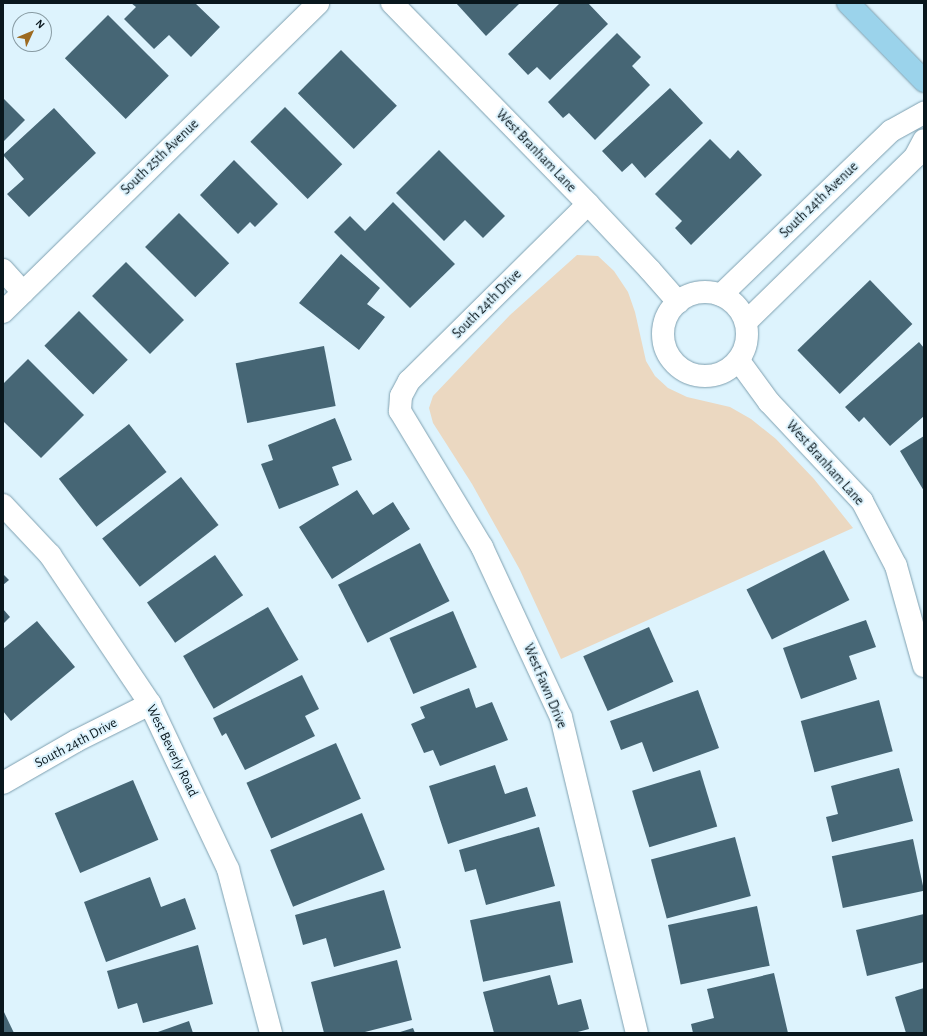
<!DOCTYPE html>
<html>
<head>
<meta charset="utf-8">
<style>
	body { margin:0 }
	#map { position:relative; width:927px; height:1036px; overflow:hidden; background:#ddf3fd; font-family:"Alegreya Sans",sans-serif }
	div>[style] { position:absolute }
	[style*='--x'] { left:calc(var(--x)*1px); top:calc(var(--y)*1px); width:calc(var(--w)*1px); rotate:calc(var(--a)*1deg) }
	.green>* { inset:0; background:#ebd8c1 }
	.building>* { inset:0; background:#466675; transform-origin:0 0 }
	.roads { filter:drop-shadow(0 0 1px #7ea0b0) drop-shadow(0 0 1px #7ea0b0) }
	.minor>* { height:22px; margin:-11px; padding:0 11px; transform-origin:11px; border-radius:11px; background:#fff }
	.minor>.ring { margin:-11px; padding:0; box-sizing:content-box; background:none; border:22px solid #fff; border-radius:50% }
	.primary>* { height:22px; margin:-11px; padding:0 11px; transform-origin:11px; border-radius:11px; background:#9bd3eb }
	span { translate:-50% -50%; white-space:nowrap; text-align:center; line-height:1.15; -webkit-text-stroke:4px #ddf3fd; paint-order:stroke }
	.street-label { font-size:14px; color:#09171d }
	.frame { position:absolute; inset:0; border:4px solid #09171d; pointer-events:none }
	.north { position:absolute; left:12px; top:12px; width:40px; height:40px; box-sizing:border-box; background:#ddf3fd; border:1px solid #889ba3; border-radius:50%; rotate:46deg; font-size:11px; font-weight:700; line-height:16px; text-align:center; color:#09171d }
	.north::after { content:''; display:block; margin:auto; width:14px; height:18px; background:#9d6a20; clip-path:polygon(50% 0,100% 100%,50% 72%,0 100%) }
</style>
</head>
<body>
<div id="map">
	<div class="green">
		<div style="clip-path:polygon(577px 255px,598px 256px,614px 271px,628px 292px,635px 312px,646px 361px,655px 376px,668px 388px,687px 397px,730px 407px,751px 419px,776px 439px,814px 479px,853px 528px,561px 659px,520px 570px,472px 484px,433px 423px,429px 408px,433px 396px,510px 315px)"></div>
	</div>
	<div class="building">
		<div style="clip-path:polygon(131px 3px,195px 3px,220px 27px,191px 57px,169px 35px,154px 49px,124px 19px,136px 7px)"></div>
		<div style="clip-path:polygon(456px 3px,520px 3px,486px 36px)"></div>
		<div style="clip-path:polygon(560px 3px,588px 3px,608px 24px,550px 80px,537px 67px,528px 75px,508px 54px)"></div>
		<div style="left:108px;top:15px;width:86px;height:61px;rotate:45deg"></div>
		<div style="clip-path:polygon(617px 33px,641px 57px,632px 66px,650px 85px,595px 140px,569px 113px,563px 118px,548px 102px)"></div>
		<div style="left:341px;top:50px;width:79px;height:61px;rotate:45deg"></div>
		<div style="clip-path:polygon(670px 88px,703px 123px,645px 178px,632px 163px,622px 172px,602px 151px)"></div>
		<div style="clip-path:polygon(3px 98px,25px 120px,3px 142px)"></div>
		<div style="left:285px;top:107px;width:81px;height:49px;rotate:45deg"></div>
		<div style="clip-path:polygon(54px 108px,96px 153px,29px 217px,7px 194px,24px 179px,3px 155px)"></div>
		<div style="clip-path:polygon(710px 139px,730px 159px,738px 150px,762px 175px,691px 245px,675px 228px,682px 221px,655px 194px)"></div>
		<div style="clip-path:polygon(439px 150px,505px 216px,483px 238px,465px 220px,444px 241px,396px 193px)"></div>
		<div style="clip-path:polygon(234px 160px,278px 204px,255px 227px,250px 222px,238px 234px,200px 195px)"></div>
		<div style="clip-path:polygon(393px 202px,455px 264px,410px 308px,334px 232px,350px 216px,365px 231px)"></div>
		<div style="left:179px;top:213px;width:71px;height:48px;rotate:45deg"></div>
		<div style="clip-path:polygon(341px 254px,380px 288px,367px 304px,385px 317px,359px 350px,299px 303px)"></div>
		<div style="left:126px;top:262px;width:82px;height:48px;rotate:45deg"></div>
		<div style="left:870px;top:280px;width:61px;height:101px;rotate:46deg"></div>
		<div style="left:79px;top:311px;width:69px;height:49px;rotate:45deg"></div>
		<div style="clip-path:polygon(919px 342px,924px 348px,924px 416px,890px 446px,864px 417px,859px 422px,845px 407px)"></div>
		<div style="left:324px;top:346px;width:61px;height:90px;rotate:79deg"></div>
		<div style="clip-path:polygon(28px 359px,84px 415px,41px 458px,3px 421px,3px 384px)"></div>
		<div style="clip-path:polygon(335px 418px,352px 460px,332px 467px,339px 485px,279px 509px,261px 464px,273px 460px,268px 445px)"></div>
		<div style="left:129px;top:424px;width:61px;height:89px;rotate:52deg"></div>
		<div style="clip-path:polygon(924px 436px,924px 491px,900px 451px)"></div>
		<div style="left:181px;top:477px;width:61px;height:100px;rotate:52deg"></div>
		<div style="clip-path:polygon(357px 490px,373px 515px,393px 502px,410px 529px,332px 579px,299px 527px)"></div>
		<div style="left:420px;top:543px;width:65px;height:92px;rotate:63deg"></div>
		<div style="left:824px;top:550px;width:56px;height:87px;rotate:63deg"></div>
		<div style="left:215px;top:555px;width:49px;height:83px;rotate:55deg"></div>
		<div style="clip-path:polygon(3px 574px,9px 580px,3px 585px)"></div>
		<div style="left:268px;top:607px;width:61px;height:98px;rotate:60deg"></div>
		<div style="clip-path:polygon(3px 609px,10px 617px,3px 624px)"></div>
		<div style="left:453px;top:611px;width:61px;height:69px;rotate:67deg"></div>
		<div style="clip-path:polygon(866px 620px,876px 647px,849px 656px,857px 679px,801px 699px,783px 648px)"></div>
		<div style="clip-path:polygon(37px 621px,75px 667px,11px 721px,3px 711px,3px 649px)"></div>
		<div style="left:649px;top:627px;width:60px;height:72px;rotate:66deg"></div>
		<div style="clip-path:polygon(302px 675px,319px 709px,305px 716px,315px 736px,245px 770px,226px 733px,222px 736px,213px 718px)"></div>
		<div style="clip-path:polygon(469px 688px,476px 708px,492px 702px,508px 740px,440px 766px,433px 750px,424px 753px,411px 724px,425px 718px,420px 707px)"></div>
		<div style="clip-path:polygon(698px 690px,719px 748px,653px 772px,642px 742px,621px 750px,610px 721px)"></div>
		<div style="left:879px;top:700px;width:53px;height:81px;rotate:75deg"></div>
		<div style="left:336px;top:743px;width:61px;height:98px;rotate:66deg"></div>
		<div style="clip-path:polygon(495px 765px,505px 794px,527px 787px,536px 816px,448px 844px,429px 786px)"></div>
		<div style="clip-path:polygon(899px 768px,913px 821px,832px 842px,826px 817px,838px 814px,831px 786px)"></div>
		<div style="left:700px;top:770px;width:59px;height:71px;rotate:73deg"></div>
		<div style="left:133px;top:780px;width:65px;height:85px;rotate:67deg"></div>
		<div style="left:362px;top:813px;width:61px;height:99px;rotate:68deg"></div>
		<div style="clip-path:polygon(539px 827px,555px 886px,486px 905px,476px 869px,465px 872px,459px 850px)"></div>
		<div style="left:735px;top:837px;width:61px;height:87px;rotate:75deg"></div>
		<div style="left:913px;top:839px;width:53px;height:83px;rotate:78deg"></div>
		<div style="clip-path:polygon(150px 877px,161px 907px,185px 898px,196px 929px,106px 962px,84px 902px)"></div>
		<div style="clip-path:polygon(384px 890px,401px 948px,334px 967px,326px 938px,303px 945px,295px 915px)"></div>
		<div style="left:560px;top:901px;width:63px;height:92px;rotate:78deg"></div>
		<div style="left:757px;top:906px;width:61px;height:91px;rotate:78deg"></div>
		<div style="clip-path:polygon(924px 914px,924px 962px,867px 976px,856px 930px)"></div>
		<div style="clip-path:polygon(198px 945px,213px 1004px,143px 1023px,137px 1003px,118px 1009px,107px 971px)"></div>
		<div style="clip-path:polygon(397px 960px,412px 1020px,361px 1033px,324px 1033px,311px 982px)"></div>
		<div style="clip-path:polygon(774px 973px,788px 1033px,693px 1033px,691px 1024px,714px 1018px,707px 989px)"></div>
		<div style="clip-path:polygon(550px 975px,558px 1005px,581px 999px,589px 1029px,574px 1033px,494px 1033px,483px 992px)"></div>
		<div style="clip-path:polygon(924px 988px,924px 1033px,906px 1033px,895px 997px)"></div>
		<div style="clip-path:polygon(3px 1010px,14px 1033px,3px 1033px)"></div>
		<div style="clip-path:polygon(189px 1021px,193px 1033px,155px 1033px)"></div>
		<div style="clip-path:polygon(413px 1028px,415px 1033px,397px 1033px)"></div>
	</div>
	<div class="roads">
		<div class="minor">
			<div style="--x:392;--y:3;--w:281;--a:45.7"></div>
			<div style="--x:588;--y:204;--w:91;--a:46.8"></div>
			<div style="--x:650;--y:270;--w:43;--a:48.8"></div>
			<div style="--x:588;--y:204;--w:252;--a:135.3"></div>
			<div style="--x:409;--y:381;--w:17;--a:118"></div>
			<div style="--x:401;--y:396;--w:15;--a:94"></div>
			<div style="--x:400;--y:411;--w:159;--a:58.9"></div>
			<div style="--x:482;--y:547;--w:187;--a:65.1"></div>
			<div style="--x:561;--y:717;--w:325;--a:76.5"></div>
			<div style="--x:3;--y:270;--w:30;--a:48"></div>
			<div class="ring" style="left:663px;top:292px;width:62px;height:62px"></div>
			<div style="--x:721;--y:295;--w:236;--a:-44"></div>
			<div style="--x:891;--y:131;--w:38;--a:-29"></div>
			<div style="--x:3;--y:312;--w:441;--a:-44.4"></div>
			<div style="--x:746;--y:322;--w:236;--a:-44.3"></div>
			<div style="--x:915;--y:157;--w:19;--a:-62"></div>
			<div style="--x:739;--y:361;--w:51;--a:53.8"></div>
			<div style="--x:769;--y:402;--w:136;--a:46.8"></div>
			<div style="--x:862;--y:501;--w:73;--a:62.4"></div>
			<div style="--x:896;--y:566;--w:104;--a:74.4"></div>
			<div style="--x:3;--y:505;--w:69;--a:46.8"></div>
			<div style="--x:50;--y:555;--w:179;--a:56.1"></div>
			<div style="--x:150;--y:704;--w:183;--a:64.7"></div>
			<div style="--x:228;--y:869;--w:170;--a:75.3"></div>
			<div style="--x:3;--y:783;--w:84;--a:-29.9"></div>
			<div style="--x:76;--y:741;--w:83;--a:-26.6"></div>
		</div>
		<div class="primary">
			<div style="--x:848;--y:3;--w:109;--a:45.7"></div>
		</div>
	</div>
	<div class="street-label">
		<span style="left:536px;top:151px;rotate:46deg">West Branham Lane</span>
		<span style="left:160px;top:157px;rotate:-44deg">South 25th Avenue</span>
		<span style="left:819px;top:200px;rotate:-44deg">South 24th Avenue</span>
		<span style="left:487px;top:304px;rotate:-45deg">South 24th Drive</span>
		<span style="left:825px;top:463px;rotate:48deg">West Branham Lane</span>
		<span style="left:545px;top:686px;rotate:67deg">West Fawn Drive</span>
		<span style="left:76px;top:743px;rotate:-28deg">South 24th Drive</span>
		<span style="left:172px;top:751px;rotate:64deg">West Beverly Road</span>
	</div>
	<div class="frame"></div>
	<div class="north">N</div>
</div>
</body>
</html>
